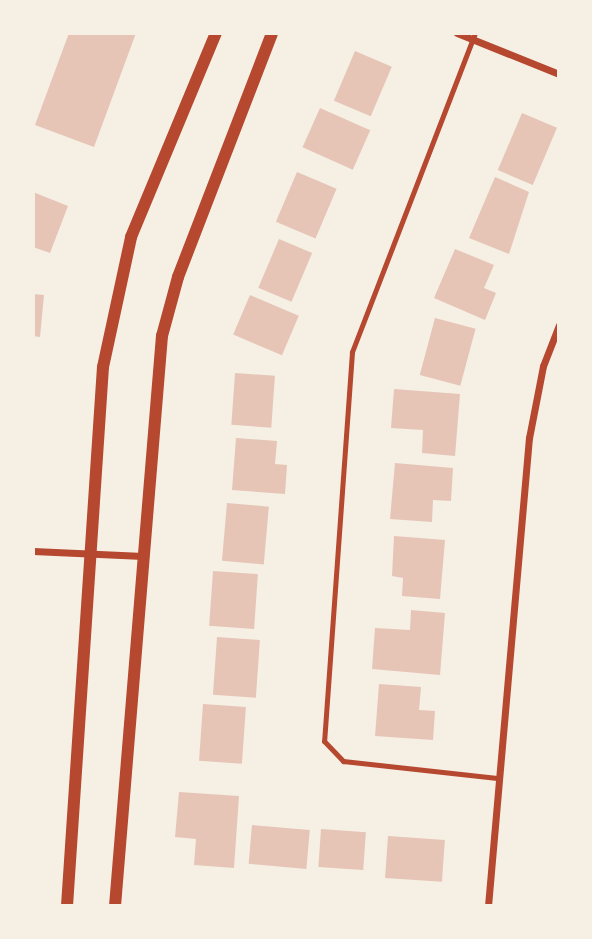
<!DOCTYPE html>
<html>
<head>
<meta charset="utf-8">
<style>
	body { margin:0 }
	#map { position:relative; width:592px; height:939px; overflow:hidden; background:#f6efe4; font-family:Georgia,serif }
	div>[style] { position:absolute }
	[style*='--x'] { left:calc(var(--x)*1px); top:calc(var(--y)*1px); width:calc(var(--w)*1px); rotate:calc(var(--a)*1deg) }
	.building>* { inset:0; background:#e6c5b7; transform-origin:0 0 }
	.service>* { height:5px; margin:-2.5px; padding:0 2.5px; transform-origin:2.5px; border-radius:2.5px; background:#b5482f }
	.minor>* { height:7px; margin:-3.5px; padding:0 3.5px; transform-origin:3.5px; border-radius:3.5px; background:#b5482f }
	.tertiary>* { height:12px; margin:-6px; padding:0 6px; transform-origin:6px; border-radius:6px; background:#b5482f }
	span { translate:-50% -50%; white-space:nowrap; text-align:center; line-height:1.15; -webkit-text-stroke:5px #f6efe4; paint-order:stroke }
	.frame { position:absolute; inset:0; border:35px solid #f6efe4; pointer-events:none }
</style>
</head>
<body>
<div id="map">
	<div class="building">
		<div style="clip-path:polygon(69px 33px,136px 33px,94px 147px,35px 125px)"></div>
		<div style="left:355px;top:51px;width:40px;height:54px;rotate:23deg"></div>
		<div style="left:320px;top:108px;width:55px;height:43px;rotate:24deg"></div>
		<div style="left:522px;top:113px;width:38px;height:62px;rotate:23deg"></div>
		<div style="left:297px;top:172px;width:43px;height:54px;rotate:23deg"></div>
		<div style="clip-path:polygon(495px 177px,529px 192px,509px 254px,469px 238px)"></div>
		<div style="clip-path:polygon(33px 192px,68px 206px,50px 253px,33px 247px)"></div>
		<div style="left:279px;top:239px;width:36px;height:53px;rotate:23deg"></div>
		<div style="clip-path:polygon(455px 249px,494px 265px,484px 288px,496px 293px,485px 320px,434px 298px)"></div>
		<div style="clip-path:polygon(33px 294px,44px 295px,40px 337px,33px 336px)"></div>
		<div style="left:250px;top:295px;width:53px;height:43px;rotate:23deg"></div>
		<div style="left:435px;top:318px;width:42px;height:59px;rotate:15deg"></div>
		<div style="left:235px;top:373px;width:40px;height:52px;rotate:4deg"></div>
		<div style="clip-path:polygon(394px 389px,460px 394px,455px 456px,422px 453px,423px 430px,391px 428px)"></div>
		<div style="clip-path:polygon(236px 438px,277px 441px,275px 464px,287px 465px,285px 494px,232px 490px)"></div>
		<div style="clip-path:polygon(395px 463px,453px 468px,451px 501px,433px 500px,432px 522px,390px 519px)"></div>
		<div style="left:227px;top:503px;width:42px;height:58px;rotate:5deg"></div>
		<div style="clip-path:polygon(394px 536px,445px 540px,440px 599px,402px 596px,403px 578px,392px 576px)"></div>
		<div style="left:213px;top:571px;width:45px;height:55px;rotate:4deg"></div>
		<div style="clip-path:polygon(411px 610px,445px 613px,440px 675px,372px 669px,375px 628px,410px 630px)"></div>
		<div style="left:217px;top:637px;width:43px;height:58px;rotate:4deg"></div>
		<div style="clip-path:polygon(379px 684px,421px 687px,419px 710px,435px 711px,433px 740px,375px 736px)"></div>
		<div style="left:203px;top:704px;width:43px;height:57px;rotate:4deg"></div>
		<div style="clip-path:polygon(179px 792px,239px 796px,234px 868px,194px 865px,196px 839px,175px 837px)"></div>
		<div style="left:252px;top:825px;width:58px;height:39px;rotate:5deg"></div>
		<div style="left:321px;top:829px;width:45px;height:38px;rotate:4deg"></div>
		<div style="left:388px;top:836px;width:57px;height:42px;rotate:4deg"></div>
	</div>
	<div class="service">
		<div style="--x:475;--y:33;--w:342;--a:111.1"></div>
		<div style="--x:352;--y:352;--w:390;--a:94.1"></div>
		<div style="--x:324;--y:741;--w:28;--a:46"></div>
		<div style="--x:343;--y:761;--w:155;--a:6.3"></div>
	</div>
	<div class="minor">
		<div style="--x:457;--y:33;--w:110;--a:21.9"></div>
		<div style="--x:33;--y:551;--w:110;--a:2.6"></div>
		<div style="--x:488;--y:906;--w:470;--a:-85"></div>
		<div style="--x:529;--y:438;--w:73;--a:-79"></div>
		<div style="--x:543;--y:366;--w:44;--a:-68.7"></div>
	</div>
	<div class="tertiary">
		<div style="--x:67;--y:906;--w:540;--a:-86.18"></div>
		<div style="--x:103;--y:367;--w:133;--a:-77.8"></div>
		<div style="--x:131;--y:237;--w:221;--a:-67.4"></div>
		<div style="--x:115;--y:906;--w:572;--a:-85.29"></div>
		<div style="--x:162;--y:336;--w:61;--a:-74.8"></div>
		<div style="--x:178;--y:277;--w:261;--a:-68.9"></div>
	</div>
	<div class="frame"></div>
</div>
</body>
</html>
